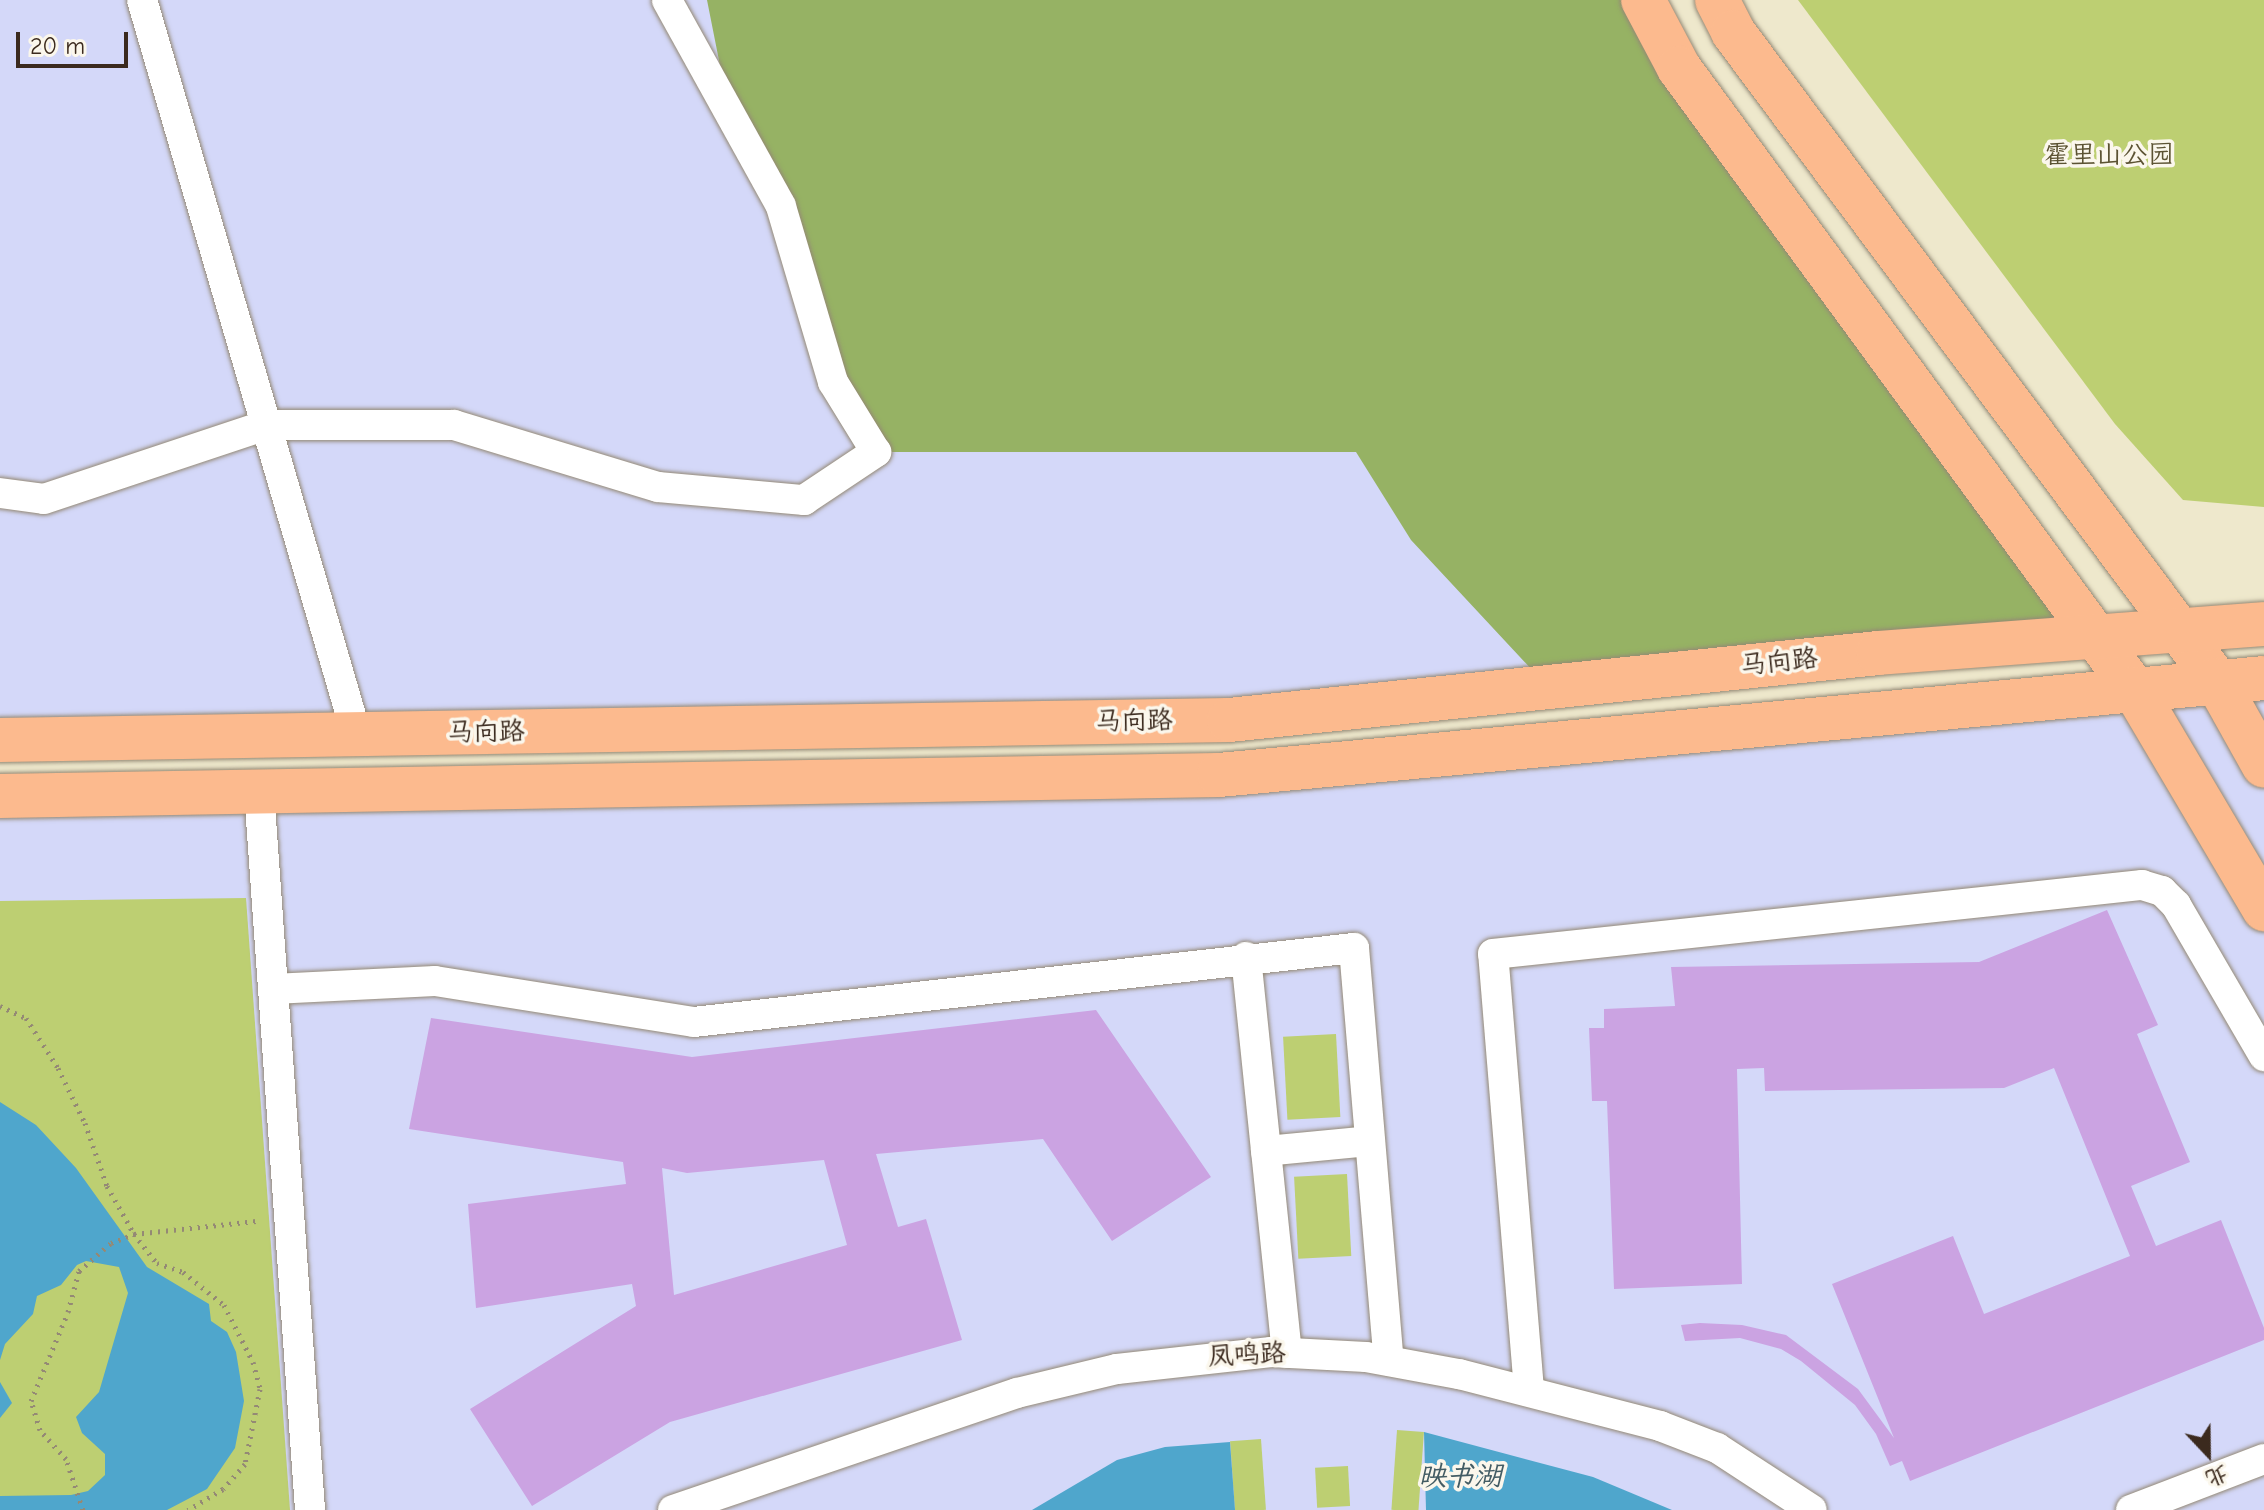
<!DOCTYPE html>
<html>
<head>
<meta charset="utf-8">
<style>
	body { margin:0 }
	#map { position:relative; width:2264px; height:1510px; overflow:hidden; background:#eee8cc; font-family:"Comic Neue","LXGW WenKai TC",sans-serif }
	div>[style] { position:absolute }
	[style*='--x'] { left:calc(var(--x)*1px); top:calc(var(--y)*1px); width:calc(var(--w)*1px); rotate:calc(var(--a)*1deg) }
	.built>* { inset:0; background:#d4d8f9 }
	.green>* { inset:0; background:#bdcf72; transform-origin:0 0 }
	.forest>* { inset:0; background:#96b264 }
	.water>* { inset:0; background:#4fa6cc }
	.building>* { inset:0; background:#cba3e2 }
	.path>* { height:5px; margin-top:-2.5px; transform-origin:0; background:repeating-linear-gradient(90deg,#948975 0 2px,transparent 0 8px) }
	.roads { filter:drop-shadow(0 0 2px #948975) drop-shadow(0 0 2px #948975) }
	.street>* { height:30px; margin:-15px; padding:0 15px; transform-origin:15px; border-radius:15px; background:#fff }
	.primary>* { height:44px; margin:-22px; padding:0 22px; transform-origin:22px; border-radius:22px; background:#fcba8e }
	span { translate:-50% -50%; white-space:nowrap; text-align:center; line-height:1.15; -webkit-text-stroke:7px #fbf7ec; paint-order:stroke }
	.park-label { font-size:26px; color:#5c5333 }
	.street-label { font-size:26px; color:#3b2a1e }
	.water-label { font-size:28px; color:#435c64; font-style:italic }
	.north { position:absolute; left:2168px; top:1414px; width:80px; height:80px; -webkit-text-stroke:6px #fbf7ec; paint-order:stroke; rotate:158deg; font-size:22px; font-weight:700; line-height:32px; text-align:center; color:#3b2a1e }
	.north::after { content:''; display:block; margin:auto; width:28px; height:36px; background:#3b2a1e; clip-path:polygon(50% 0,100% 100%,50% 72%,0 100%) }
	.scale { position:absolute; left:16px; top:32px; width:112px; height:36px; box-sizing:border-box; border:4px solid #3b2a1e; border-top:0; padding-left:10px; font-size:24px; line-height:28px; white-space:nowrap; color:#3b2a1e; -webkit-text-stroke:6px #fbf7ec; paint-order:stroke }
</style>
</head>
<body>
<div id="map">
	<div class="built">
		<div style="clip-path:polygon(0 0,1643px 0,2099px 638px,1229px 720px,0 740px)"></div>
		<div style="clip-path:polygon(2264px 679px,2264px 1510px,0 1510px,0 796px,1219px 775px)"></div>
	</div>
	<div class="green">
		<div style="clip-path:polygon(1798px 0,2264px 0,2264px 507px,2183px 500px,2115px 424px)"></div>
		<div style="clip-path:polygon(246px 898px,290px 1510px,0 1510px,0 901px)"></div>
		<div style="left:1336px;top:1034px;width:83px;height:53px;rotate:87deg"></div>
		<div style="left:1347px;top:1174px;width:82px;height:53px;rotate:87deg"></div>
		<div style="left:1397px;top:1430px;width:27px;height:80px;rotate:4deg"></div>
		<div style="left:1261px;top:1439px;width:71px;height:31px;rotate:86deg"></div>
		<div style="left:1348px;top:1466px;width:40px;height:33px;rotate:87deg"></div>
	</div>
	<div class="forest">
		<div style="clip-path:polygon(707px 0,1643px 0,2099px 638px,1548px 687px,1411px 540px,1356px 452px,876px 452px,729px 111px)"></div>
	</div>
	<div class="water">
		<div style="clip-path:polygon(0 1102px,36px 1125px,76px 1168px,147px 1267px,209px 1304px,211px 1321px,227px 1332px,236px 1352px,244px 1401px,235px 1448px,207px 1489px,167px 1510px,0 1510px,0 1496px,71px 1495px,88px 1491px,105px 1475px,105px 1454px,82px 1433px,76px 1417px,99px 1392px,128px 1293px,119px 1267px,86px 1261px,77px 1265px,61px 1285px,37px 1296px,33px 1314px,5px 1344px,0 1360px)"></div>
		<div style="clip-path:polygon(0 1382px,12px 1403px,0 1418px)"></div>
		<div style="clip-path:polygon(1424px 1432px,1593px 1477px,1672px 1510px,1426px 1510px)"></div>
		<div style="clip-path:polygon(1230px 1442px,1235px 1510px,1032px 1510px,1117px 1460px,1165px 1447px)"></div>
	</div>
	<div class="building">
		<div style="clip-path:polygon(2107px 910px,2158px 1025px,2137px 1034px,2190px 1162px,2131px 1186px,2156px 1246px,2221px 1220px,2264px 1328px,2264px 1340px,1910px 1481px,1902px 1461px,1890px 1466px,1876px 1434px,1855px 1405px,1801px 1361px,1781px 1349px,1740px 1338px,1685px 1341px,1681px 1325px,1700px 1323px,1742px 1325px,1786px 1335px,1858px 1389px,1894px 1438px,1832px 1284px,1953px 1236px,1984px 1314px,2130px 1256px,2054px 1068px,2004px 1088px,1765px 1091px,1764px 1068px,1737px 1069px,1742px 1284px,1614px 1289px,1607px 1101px,1592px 1101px,1589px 1028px,1604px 1028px,1604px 1009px,1675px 1006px,1671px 967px,1979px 962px)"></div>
		<div style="clip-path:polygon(evenodd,1096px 1010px,1211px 1177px,1112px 1241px,1043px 1139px,876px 1154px,898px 1227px,926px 1219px,962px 1340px,670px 1422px,532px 1506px,470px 1409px,636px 1306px,632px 1284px,476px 1308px,468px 1204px,626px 1184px,623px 1162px,409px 1129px,431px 1018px,692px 1057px,1096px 1010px,824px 1160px,847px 1245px,674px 1295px,662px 1168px,687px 1173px,824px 1160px)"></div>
	</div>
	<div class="path">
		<div style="--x:0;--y:1006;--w:29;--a:25"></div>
		<div style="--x:26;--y:1018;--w:59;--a:57.4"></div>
		<div style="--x:58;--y:1068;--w:61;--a:63.9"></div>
		<div style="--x:85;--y:1123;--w:67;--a:70.8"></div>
		<div style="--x:107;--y:1186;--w:55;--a:60.6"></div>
		<div style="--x:134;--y:1234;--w:37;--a:52"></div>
		<div style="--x:157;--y:1263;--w:28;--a:19"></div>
		<div style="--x:183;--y:1272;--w:53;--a:38.8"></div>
		<div style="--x:224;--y:1305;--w:64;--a:63"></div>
		<div style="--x:253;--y:1362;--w:28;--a:75"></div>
		<div style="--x:260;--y:1389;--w:76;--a:101.3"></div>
		<div style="--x:245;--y:1464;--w:33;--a:131"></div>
		<div style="--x:223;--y:1489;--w:41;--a:149"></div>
		<div style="--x:83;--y:1510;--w:54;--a:-108.4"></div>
		<div style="--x:66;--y:1459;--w:39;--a:-132"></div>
		<div style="--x:40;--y:1430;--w:30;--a:-107"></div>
		<div style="--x:31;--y:1401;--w:96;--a:-67.4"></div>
		<div style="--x:68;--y:1312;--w:42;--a:-75"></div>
		<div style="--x:79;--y:1271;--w:43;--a:-41.2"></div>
		<div style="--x:111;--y:1243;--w:25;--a:-21"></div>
		<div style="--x:134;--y:1234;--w:123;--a:-6.1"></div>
	</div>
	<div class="roads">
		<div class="street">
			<div style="--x:142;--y:0;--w:767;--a:73.72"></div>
			<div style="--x:0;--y:493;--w:44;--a:7.8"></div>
			<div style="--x:44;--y:499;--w:235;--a:-18.4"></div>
			<div style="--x:267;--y:425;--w:187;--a:0"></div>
			<div style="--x:454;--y:425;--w:213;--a:16.9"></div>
			<div style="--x:658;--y:487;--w:147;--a:5.1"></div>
			<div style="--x:804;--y:500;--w:87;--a:-33.7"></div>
			<div style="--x:876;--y:452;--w:82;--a:-121.6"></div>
			<div style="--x:833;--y:382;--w:184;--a:-106.5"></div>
			<div style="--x:781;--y:206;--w:235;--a:-119"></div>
			<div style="--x:259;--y:791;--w:721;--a:85.94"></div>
			<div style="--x:1246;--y:957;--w:398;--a:84.1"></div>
			<div style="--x:273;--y:989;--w:162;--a:-2.8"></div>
			<div style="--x:435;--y:981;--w:262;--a:9"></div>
			<div style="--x:694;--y:1022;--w:664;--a:-6.4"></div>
			<div style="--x:1354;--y:948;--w:414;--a:85.2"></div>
			<div style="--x:1266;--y:1151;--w:104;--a:-5.5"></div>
			<div style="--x:1529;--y:1390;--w:437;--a:-94.7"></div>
			<div style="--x:1493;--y:954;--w:653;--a:-6.07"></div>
			<div style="--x:2142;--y:885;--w:21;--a:17"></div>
			<div style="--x:2162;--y:891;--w:20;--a:45"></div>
			<div style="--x:2176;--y:905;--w:175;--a:59.8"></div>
			<div style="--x:673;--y:1510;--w:363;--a:-18.8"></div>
			<div style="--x:1017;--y:1393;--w:103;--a:-13.5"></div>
			<div style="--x:1117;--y:1369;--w:155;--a:-6.3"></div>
			<div style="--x:1271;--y:1352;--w:95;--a:3"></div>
			<div style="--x:1366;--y:1357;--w:95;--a:10.4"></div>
			<div style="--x:1459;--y:1374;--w:208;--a:14.5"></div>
			<div style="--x:1660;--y:1426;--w:61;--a:21.1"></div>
			<div style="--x:1717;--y:1448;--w:113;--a:33.1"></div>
			<div style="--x:2131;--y:1510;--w:142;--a:-21"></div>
		</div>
		<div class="primary">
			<div style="--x:1643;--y:0;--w:77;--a:62.1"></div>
			<div style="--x:1679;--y:68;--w:770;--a:53.77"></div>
			<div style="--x:2134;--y:689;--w:256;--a:59.4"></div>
			<div style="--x:1717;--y:0;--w:36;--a:63"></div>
			<div style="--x:1733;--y:32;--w:808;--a:53.3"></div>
			<div style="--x:2216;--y:680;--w:98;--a:60.8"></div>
			<div style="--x:0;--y:740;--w:1229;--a:-0.93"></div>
			<div style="--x:1229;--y:720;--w:652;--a:-5.89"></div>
			<div style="--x:1878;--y:653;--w:387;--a:-4.3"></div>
			<div style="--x:0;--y:796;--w:1219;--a:-0.99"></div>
			<div style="--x:1219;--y:775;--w:1049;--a:-5.3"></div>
		</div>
	</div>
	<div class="park-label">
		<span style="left:2109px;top:156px">霍里山公园</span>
	</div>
	<div class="street-label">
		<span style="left:1779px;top:663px;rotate:-6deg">马向路</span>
		<span style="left:1134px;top:722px;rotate:-1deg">马向路</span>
		<span style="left:486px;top:733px;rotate:-1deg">马向路</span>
		<span style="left:1247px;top:1356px;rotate:-3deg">凤鸣路</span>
	</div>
	<div class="water-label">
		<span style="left:1460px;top:1476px">映书湖</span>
	</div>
	<div class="north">北</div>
	<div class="scale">20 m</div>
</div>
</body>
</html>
